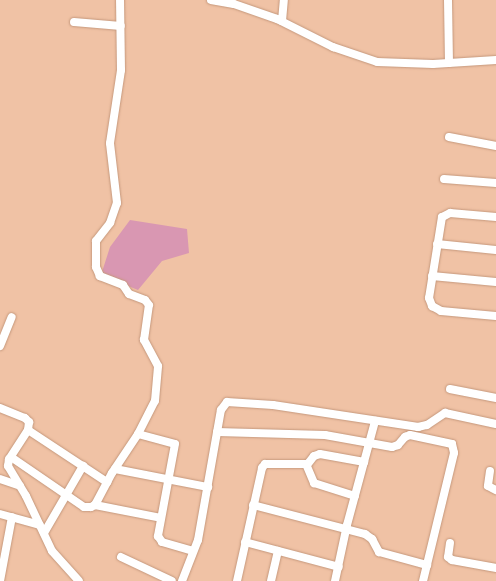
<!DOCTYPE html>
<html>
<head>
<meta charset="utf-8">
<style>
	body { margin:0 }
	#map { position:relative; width:496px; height:581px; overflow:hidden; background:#f0c2a5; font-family:Rubik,sans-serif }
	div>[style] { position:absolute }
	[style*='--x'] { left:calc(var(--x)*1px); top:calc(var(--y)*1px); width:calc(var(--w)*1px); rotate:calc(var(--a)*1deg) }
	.water>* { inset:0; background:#d997b2 }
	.roads { filter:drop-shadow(0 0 1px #c5987c) drop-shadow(0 0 1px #c5987c) }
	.street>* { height:8px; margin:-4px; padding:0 4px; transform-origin:4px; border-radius:4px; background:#fff }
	span { translate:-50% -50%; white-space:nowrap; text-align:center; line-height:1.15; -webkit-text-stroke:5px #fde9dd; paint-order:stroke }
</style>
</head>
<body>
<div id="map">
	<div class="water">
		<div style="clip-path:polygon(130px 220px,187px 229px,189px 253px,162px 261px,138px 290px,101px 275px,110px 247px)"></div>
	</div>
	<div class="roads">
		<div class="street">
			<div style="--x:211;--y:0;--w:23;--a:10"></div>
			<div style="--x:234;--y:4;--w:46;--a:19.2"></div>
			<div style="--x:277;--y:19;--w:63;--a:26.6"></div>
			<div style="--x:333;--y:47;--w:46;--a:18.8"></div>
			<div style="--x:377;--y:62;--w:56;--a:2"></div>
			<div style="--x:433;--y:64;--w:63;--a:-3.6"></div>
			<div style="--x:448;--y:0;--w:63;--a:89.1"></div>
			<div style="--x:282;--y:21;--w:21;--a:-85"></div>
			<div style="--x:74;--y:22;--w:47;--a:4.9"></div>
			<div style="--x:449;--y:137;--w:48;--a:10.8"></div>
			<div style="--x:444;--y:179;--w:52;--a:4.4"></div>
			<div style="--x:496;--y:217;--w:46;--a:-175"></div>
			<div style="--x:450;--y:213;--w:9;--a:153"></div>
			<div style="--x:442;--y:217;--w:82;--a:99.1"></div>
			<div style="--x:429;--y:298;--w:9;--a:69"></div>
			<div style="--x:432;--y:306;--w:10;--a:29"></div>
			<div style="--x:441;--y:311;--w:55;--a:5.2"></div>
			<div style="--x:437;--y:244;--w:59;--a:5.8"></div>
			<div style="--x:432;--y:276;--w:64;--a:5.4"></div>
			<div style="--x:0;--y:346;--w:31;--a:-68"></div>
			<div style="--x:450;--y:389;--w:47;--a:11.1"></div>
			<div style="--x:0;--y:408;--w:27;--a:22"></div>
			<div style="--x:25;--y:418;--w:6;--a:45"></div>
			<div style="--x:29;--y:422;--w:8;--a:97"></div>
			<div style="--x:28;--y:430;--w:35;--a:123"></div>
			<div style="--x:9;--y:459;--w:7;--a:98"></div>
			<div style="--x:8;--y:466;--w:35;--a:59"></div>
			<div style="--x:26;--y:496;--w:61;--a:64.7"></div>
			<div style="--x:52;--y:551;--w:40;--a:48"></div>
			<div style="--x:28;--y:430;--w:95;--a:33.4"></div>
			<div style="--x:217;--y:432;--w:108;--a:1.6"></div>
			<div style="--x:325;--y:435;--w:68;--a:10.2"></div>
			<div style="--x:392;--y:447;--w:6;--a:-18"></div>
			<div style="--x:398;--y:445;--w:11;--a:-49"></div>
			<div style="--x:405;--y:437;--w:5;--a:-22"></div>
			<div style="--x:410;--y:435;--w:43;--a:12.1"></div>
			<div style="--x:452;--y:444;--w:9;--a:77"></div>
			<div style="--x:454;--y:453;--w:132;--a:103.6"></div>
			<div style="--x:138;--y:434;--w:38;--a:15"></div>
			<div style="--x:175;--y:444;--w:94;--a:100.5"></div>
			<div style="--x:158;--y:536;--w:7;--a:56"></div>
			<div style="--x:162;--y:542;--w:32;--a:16"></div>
			<div style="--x:11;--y:457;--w:88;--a:34.4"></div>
			<div style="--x:84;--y:507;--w:7;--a:0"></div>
			<div style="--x:91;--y:507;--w:4;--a:-27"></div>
			<div style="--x:95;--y:505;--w:36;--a:-62"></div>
			<div style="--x:112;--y:473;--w:47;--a:-56.3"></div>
			<div style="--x:138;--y:434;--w:37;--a:-63"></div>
			<div style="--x:155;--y:401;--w:35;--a:-85"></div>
			<div style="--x:158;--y:366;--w:30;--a:-118"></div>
			<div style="--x:144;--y:340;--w:35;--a:-82"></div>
			<div style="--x:149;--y:305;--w:6;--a:-129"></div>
			<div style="--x:145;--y:300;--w:17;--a:-159"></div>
			<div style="--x:129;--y:294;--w:11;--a:-124"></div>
			<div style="--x:123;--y:285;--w:25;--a:-159"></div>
			<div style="--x:100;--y:276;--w:10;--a:-114"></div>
			<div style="--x:96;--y:267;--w:26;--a:-90"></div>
			<div style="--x:96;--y:241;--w:23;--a:-52"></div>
			<div style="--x:110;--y:223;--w:21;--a:-71"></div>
			<div style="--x:117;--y:203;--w:60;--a:-96.7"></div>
			<div style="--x:110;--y:143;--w:74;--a:-81.4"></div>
			<div style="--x:121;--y:70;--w:70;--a:-90.8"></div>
			<div style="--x:307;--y:465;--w:11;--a:-52"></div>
			<div style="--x:314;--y:456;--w:6;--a:-18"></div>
			<div style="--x:320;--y:454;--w:45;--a:10.3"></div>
			<div style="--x:115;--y:469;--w:95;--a:11"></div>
			<div style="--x:490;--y:471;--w:15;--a:98"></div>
			<div style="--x:488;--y:486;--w:9;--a:27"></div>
			<div style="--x:0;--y:479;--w:21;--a:19"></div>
			<div style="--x:95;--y:505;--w:67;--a:11.1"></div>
			<div style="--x:253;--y:505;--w:116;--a:14.5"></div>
			<div style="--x:365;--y:534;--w:9;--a:36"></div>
			<div style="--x:372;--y:539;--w:15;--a:62"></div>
			<div style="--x:379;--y:552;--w:50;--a:15.2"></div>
			<div style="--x:0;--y:514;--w:41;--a:15.4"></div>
			<div style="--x:44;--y:533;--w:78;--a:-59.8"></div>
			<div style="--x:245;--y:542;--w:97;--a:14.9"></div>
			<div style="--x:450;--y:543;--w:14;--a:98"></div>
			<div style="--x:448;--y:557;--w:5;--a:37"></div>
			<div style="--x:452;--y:560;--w:45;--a:10.3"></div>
			<div style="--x:121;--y:557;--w:56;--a:25.2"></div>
			<div style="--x:0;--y:581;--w:65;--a:-79.4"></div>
			<div style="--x:182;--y:581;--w:44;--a:-68.7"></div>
			<div style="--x:198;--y:540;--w:132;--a:-80"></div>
			<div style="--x:221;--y:410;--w:10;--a:-53"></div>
			<div style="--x:227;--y:402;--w:46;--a:3.7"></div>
			<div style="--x:273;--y:405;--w:147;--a:8.6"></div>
			<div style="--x:418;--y:427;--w:9;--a:-13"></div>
			<div style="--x:427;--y:425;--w:22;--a:-34"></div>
			<div style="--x:445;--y:413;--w:52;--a:12.2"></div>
			<div style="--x:237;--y:581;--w:116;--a:-77.5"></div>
			<div style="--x:262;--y:468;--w:5;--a:-53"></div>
			<div style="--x:265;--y:464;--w:41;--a:0"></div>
			<div style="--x:306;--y:464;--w:21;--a:67"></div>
			<div style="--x:314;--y:483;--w:43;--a:17.6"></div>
			<div style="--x:271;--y:581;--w:31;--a:-77"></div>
			<div style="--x:335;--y:581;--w:57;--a:-77.9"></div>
			<div style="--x:347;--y:525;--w:108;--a:-74.9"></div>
		</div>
	</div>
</div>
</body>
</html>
